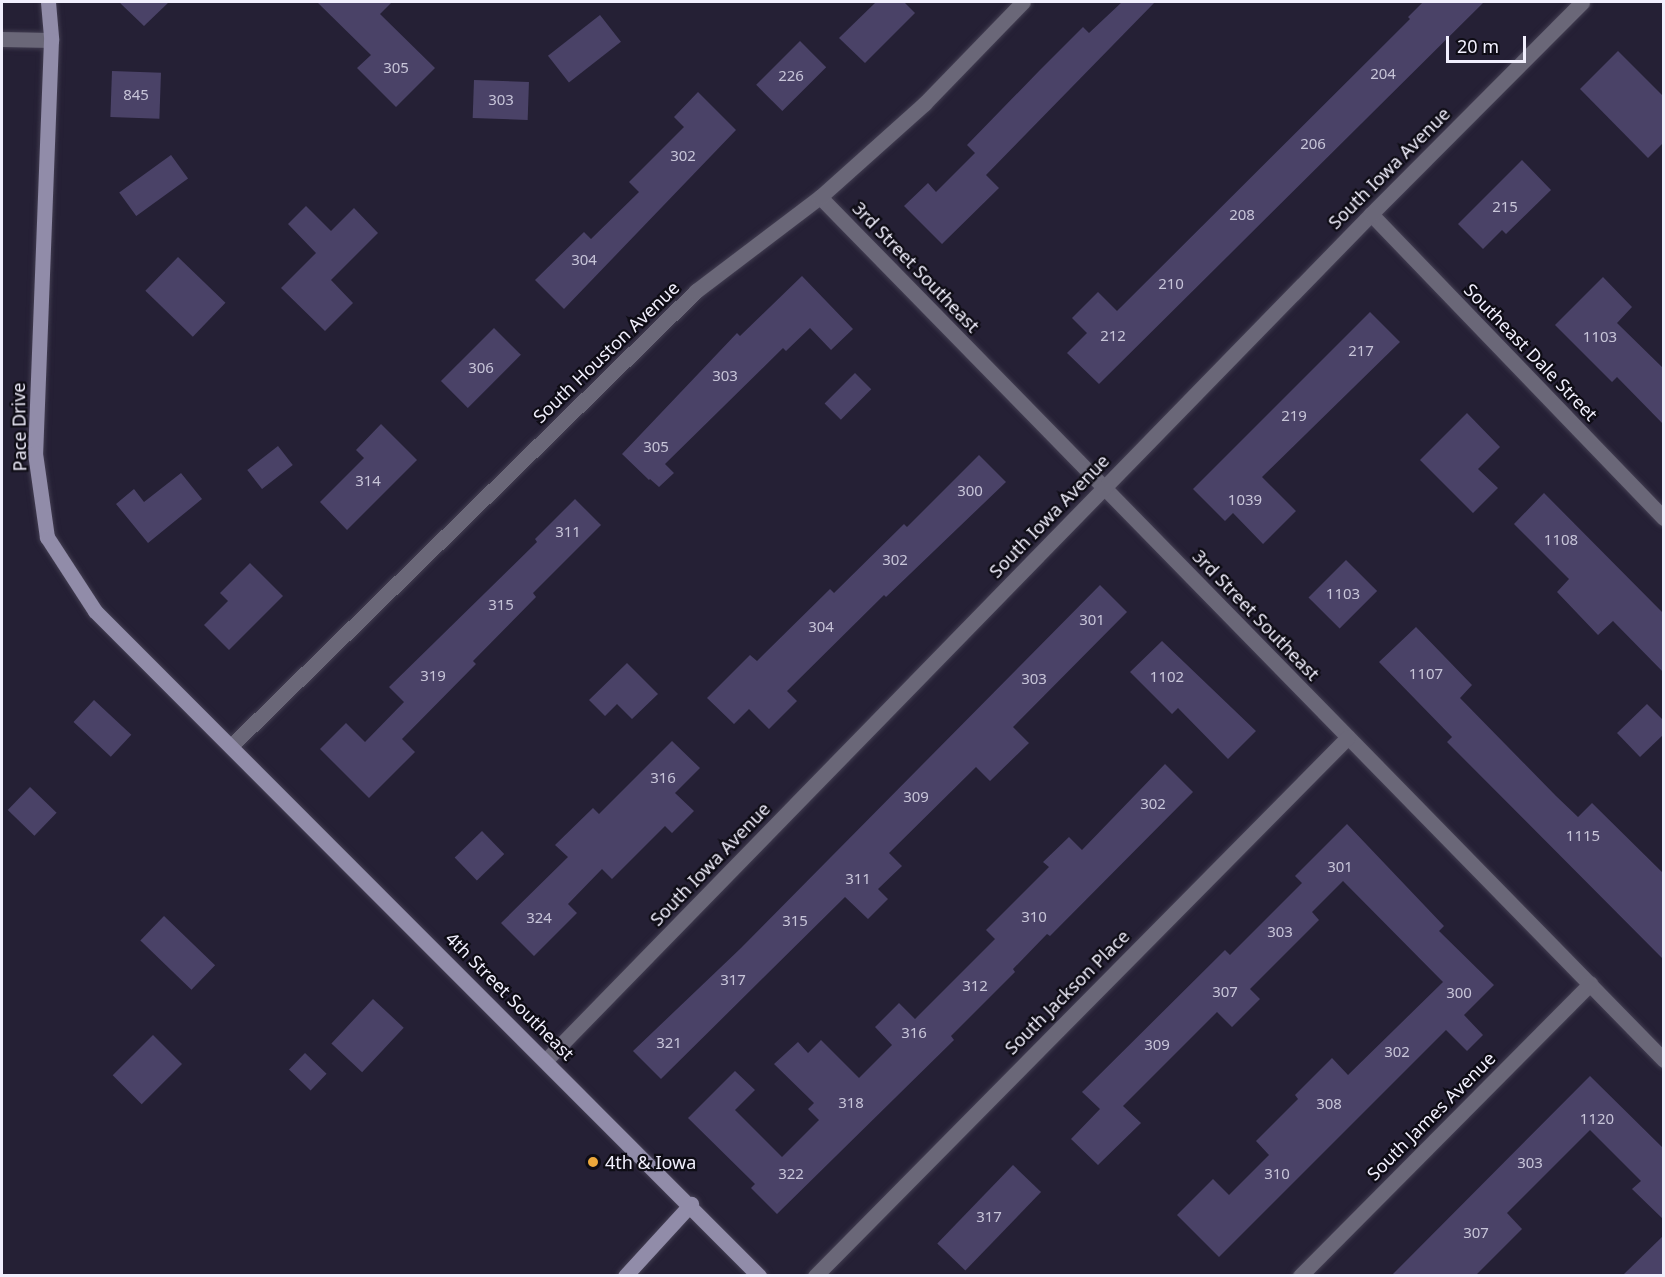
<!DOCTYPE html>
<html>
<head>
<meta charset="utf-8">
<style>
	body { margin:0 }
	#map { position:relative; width:1665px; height:1277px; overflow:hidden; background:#252035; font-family:"Noto Sans",sans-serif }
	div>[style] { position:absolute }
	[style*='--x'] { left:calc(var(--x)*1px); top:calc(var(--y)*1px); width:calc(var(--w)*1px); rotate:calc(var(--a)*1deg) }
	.building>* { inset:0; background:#4a4267; transform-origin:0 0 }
	.roads { filter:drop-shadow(0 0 2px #423d51) drop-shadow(0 0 2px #423d51) }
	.street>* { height:15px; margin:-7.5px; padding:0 7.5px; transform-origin:7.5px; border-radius:7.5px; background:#6a6778 }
	.secondary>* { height:15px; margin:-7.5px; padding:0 7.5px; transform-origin:7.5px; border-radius:7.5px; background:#918ca9 }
	.dots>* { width:16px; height:16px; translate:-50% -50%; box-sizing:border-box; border:3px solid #0e0c15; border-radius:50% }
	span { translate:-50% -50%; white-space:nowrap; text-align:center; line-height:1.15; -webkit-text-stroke:4.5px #0e0c15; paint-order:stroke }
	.number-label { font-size:15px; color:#c7c4d8 }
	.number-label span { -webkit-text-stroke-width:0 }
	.street-label { font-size:18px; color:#f1effd }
	.poi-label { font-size:18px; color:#f1effd }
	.left { translate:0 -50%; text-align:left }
	.frame { position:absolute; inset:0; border:3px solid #f1effd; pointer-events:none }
	.scale { position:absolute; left:1446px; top:36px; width:80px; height:27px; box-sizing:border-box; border:3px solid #f1effd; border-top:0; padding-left:8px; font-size:18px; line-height:21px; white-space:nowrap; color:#f1effd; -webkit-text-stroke:4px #0e0c15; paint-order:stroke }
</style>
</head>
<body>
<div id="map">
	<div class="building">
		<div style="clip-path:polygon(119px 2px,169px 2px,144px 26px)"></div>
		<div style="clip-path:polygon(317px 2px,392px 2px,380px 14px,435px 68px,396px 107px,357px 68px,371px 55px)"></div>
		<div style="clip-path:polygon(876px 2px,904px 2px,915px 13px,865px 63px,839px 38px)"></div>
		<div style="clip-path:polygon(1122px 2px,1155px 2px,986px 175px,999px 188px,942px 244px,904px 206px,928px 183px,936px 192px,975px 153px,967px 145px,1039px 71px,1083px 27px,1089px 33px)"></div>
		<div style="clip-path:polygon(1423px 2px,1484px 2px,1099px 384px,1067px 353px,1087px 333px,1072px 318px,1098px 292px,1117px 311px,1410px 19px,1408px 17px)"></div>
		<div style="left:600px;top:15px;width:34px;height:66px;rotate:52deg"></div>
		<div style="left:800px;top:41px;width:37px;height:62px;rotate:45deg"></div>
		<div style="clip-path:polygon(1618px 51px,1664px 97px,1664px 142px,1648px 158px,1580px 89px)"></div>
		<div style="left:112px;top:71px;width:49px;height:46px;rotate:2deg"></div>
		<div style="left:474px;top:80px;width:55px;height:38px;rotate:2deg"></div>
		<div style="clip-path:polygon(698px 92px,736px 130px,564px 309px,535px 280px,584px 232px,591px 239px,639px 192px,629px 182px,684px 127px,674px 117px)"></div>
		<div style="left:171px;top:155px;width:29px;height:64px;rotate:54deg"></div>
		<div style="clip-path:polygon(1522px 160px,1551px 190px,1506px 234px,1502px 230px,1483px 249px,1458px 224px)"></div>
		<div style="clip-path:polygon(306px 206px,331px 231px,354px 208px,378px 233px,331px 280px,353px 303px,325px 331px,281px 288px,316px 253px,288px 224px)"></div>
		<div style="left:178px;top:257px;width:66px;height:47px;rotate:44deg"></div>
		<div style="clip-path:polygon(802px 276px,853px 329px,831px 350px,810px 328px,786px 351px,783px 348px,665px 464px,674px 473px,659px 487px,650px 479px,649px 480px,622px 454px,737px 333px,740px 336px)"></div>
		<div style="clip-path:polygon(1603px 277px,1632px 307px,1617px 323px,1664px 369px,1664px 425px,1617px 377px,1612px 382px,1555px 325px)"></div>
		<div style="clip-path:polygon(1370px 312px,1400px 342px,1262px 477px,1296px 511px,1263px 544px,1233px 513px,1225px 521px,1193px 489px)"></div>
		<div style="left:494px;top:328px;width:38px;height:75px;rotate:45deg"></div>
		<div style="left:855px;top:373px;width:23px;height:43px;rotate:45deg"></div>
		<div style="clip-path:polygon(1467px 413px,1500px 447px,1478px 469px,1498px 488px,1473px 513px,1420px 460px)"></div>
		<div style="clip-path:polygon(381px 424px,417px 460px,347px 530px,320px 502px,364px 458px,356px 450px)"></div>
		<div style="left:278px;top:446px;width:24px;height:39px;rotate:52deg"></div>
		<div style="clip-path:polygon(979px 455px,1006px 482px,886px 597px,884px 595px,787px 691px,797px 701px,769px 729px,749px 709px,734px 724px,707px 698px,750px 655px,757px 661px,830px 589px,834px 593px,904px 524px,907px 527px)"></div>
		<div style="clip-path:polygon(181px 473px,202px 499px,148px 543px,116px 504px,134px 489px,144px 502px)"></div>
		<div style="clip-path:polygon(1544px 493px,1664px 614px,1664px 673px,1613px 621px,1598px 635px,1557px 592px,1569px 579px,1514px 524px)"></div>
		<div style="clip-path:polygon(575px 499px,601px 525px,533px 593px,536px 597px,473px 661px,476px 664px,402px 739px,415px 752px,369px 798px,320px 749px,346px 723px,365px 742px,404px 702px,389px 687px,537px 542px,535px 539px)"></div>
		<div style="left:1346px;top:560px;width:44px;height:53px;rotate:45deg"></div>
		<div style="clip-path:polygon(250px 563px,283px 596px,229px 650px,204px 625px,228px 601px,220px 593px)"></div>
		<div style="clip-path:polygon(1100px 585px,1127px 612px,1013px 727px,1029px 743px,990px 781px,976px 767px,889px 853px,902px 866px,878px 889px,888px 899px,868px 919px,845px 897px,661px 1079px,633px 1051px,741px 948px)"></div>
		<div style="clip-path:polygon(1416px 627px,1472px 685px,1460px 698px,1556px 796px,1578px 817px,1592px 803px,1664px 874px,1664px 960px,1447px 742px,1452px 737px,1379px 662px)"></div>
		<div style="clip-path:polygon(1162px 641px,1256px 731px,1228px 759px,1178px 708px,1172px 714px,1130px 672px)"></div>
		<div style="clip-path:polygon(627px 663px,658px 694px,632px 719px,617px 704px,605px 716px,589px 700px)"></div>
		<div style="left:94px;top:700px;width:51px;height:30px;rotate:43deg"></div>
		<div style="clip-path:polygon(1647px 704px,1664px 721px,1664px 734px,1640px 757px,1617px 733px)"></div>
		<div style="clip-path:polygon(672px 741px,700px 768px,675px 793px,694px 811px,672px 833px,665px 826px,612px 879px,602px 869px,568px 904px,577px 913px,534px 956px,501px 923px,568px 857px,555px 845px,593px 808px,599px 814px)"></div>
		<div style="clip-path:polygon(1165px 764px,1193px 792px,1050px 936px,1047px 934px,1013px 969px,1015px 972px,951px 1036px,954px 1040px,777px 1214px,751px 1188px,755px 1184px,688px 1118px,735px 1071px,755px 1090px,735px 1110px,782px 1157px,819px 1120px,808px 1109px,814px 1103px,774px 1064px,798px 1042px,808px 1053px,821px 1040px,859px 1078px,892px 1045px,875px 1027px,899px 1003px,915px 1019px,995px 939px,986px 930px,1049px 867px,1043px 862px,1069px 837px,1082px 850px)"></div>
		<div style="left:30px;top:787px;width:37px;height:32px;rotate:44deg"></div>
		<div style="clip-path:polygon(1347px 824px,1444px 926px,1439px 931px,1494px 985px,1464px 1015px,1483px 1035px,1467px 1051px,1446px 1030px,1219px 1257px,1177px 1215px,1213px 1179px,1229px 1195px,1269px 1155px,1256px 1141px,1298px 1099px,1295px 1095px,1332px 1058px,1348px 1075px,1443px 982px,1343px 881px,1312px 912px,1319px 920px,1250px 989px,1260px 999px,1232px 1027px,1217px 1012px,1123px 1106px,1141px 1123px,1098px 1165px,1071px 1139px,1100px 1109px,1082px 1092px,1225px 950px,1230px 955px,1302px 883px,1295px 876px)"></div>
		<div style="left:482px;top:831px;width:32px;height:38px;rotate:46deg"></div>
		<div style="left:164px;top:916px;width:71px;height:34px;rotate:44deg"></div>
		<div style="left:373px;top:999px;width:42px;height:61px;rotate:43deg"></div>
		<div style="left:153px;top:1035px;width:41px;height:57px;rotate:45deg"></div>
		<div style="left:305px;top:1053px;width:30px;height:23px;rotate:44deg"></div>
		<div style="clip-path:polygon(1590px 1076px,1664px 1149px,1664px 1220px,1632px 1189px,1641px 1181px,1590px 1130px,1507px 1213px,1522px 1229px,1476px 1275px,1392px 1275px)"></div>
		<div style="left:1013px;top:1165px;width:39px;height:109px;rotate:44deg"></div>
		<div style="clip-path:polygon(1664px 1235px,1664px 1275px,1623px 1275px)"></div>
	</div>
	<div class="roads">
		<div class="street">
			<div style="--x:2;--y:39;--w:49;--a:1.2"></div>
			<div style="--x:820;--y:197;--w:1207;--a:45.64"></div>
			<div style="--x:1371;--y:214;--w:422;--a:46.1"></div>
			<div style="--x:231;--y:746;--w:651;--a:-44.38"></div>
			<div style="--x:696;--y:291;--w:156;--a:-37.2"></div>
			<div style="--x:820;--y:197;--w:140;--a:-41.8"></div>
			<div style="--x:924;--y:104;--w:142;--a:-45.9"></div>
			<div style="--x:546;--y:1060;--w:1182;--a:-45.72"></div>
			<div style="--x:1371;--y:214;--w:299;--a:-45.1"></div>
			<div style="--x:815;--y:1276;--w:758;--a:-45.32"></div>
			<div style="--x:1300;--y:1276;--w:412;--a:-45.2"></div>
		</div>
		<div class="secondary">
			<div style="--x:48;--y:2;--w:38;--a:85"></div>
			<div style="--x:51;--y:40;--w:413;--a:92.2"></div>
			<div style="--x:35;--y:453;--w:85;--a:81.9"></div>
			<div style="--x:47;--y:537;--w:88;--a:57"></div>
			<div style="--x:95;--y:611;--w:940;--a:45.04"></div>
			<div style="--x:625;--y:1276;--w:98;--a:-47.5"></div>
		</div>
	</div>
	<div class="dots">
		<div style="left:593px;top:1162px;background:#eda83b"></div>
	</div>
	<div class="number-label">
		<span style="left:396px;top:68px">305</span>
		<span style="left:1383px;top:74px">204</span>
		<span style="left:791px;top:76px">226</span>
		<span style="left:136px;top:95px">845</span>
		<span style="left:501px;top:100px">303</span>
		<span style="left:1313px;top:144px">206</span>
		<span style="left:683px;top:156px">302</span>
		<span style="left:1505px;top:207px">215</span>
		<span style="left:1242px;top:215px">208</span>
		<span style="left:584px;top:260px">304</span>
		<span style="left:1171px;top:284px">210</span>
		<span style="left:1113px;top:336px">212</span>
		<span style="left:1600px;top:337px">1103</span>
		<span style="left:1361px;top:351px">217</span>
		<span style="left:481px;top:368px">306</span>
		<span style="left:725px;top:376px">303</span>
		<span style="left:1294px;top:416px">219</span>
		<span style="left:656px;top:447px">305</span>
		<span style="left:368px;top:481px">314</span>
		<span style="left:970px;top:491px">300</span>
		<span style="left:1245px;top:500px">1039</span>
		<span style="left:568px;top:532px">311</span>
		<span style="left:1561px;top:540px">1108</span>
		<span style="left:895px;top:560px">302</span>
		<span style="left:1343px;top:594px">1103</span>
		<span style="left:501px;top:605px">315</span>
		<span style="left:1092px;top:620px">301</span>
		<span style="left:821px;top:627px">304</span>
		<span style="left:1426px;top:674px">1107</span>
		<span style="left:433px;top:676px">319</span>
		<span style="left:1167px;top:677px">1102</span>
		<span style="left:1034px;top:679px">303</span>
		<span style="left:663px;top:778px">316</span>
		<span style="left:916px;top:797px">309</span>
		<span style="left:1153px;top:804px">302</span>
		<span style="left:1583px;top:836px">1115</span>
		<span style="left:1340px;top:867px">301</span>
		<span style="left:858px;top:879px">311</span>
		<span style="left:1034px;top:917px">310</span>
		<span style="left:539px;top:918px">324</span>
		<span style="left:795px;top:921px">315</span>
		<span style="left:1280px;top:932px">303</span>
		<span style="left:733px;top:980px">317</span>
		<span style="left:975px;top:986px">312</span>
		<span style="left:1225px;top:992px">307</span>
		<span style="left:1459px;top:993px">300</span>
		<span style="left:914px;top:1033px">316</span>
		<span style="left:669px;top:1043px">321</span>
		<span style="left:1157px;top:1045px">309</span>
		<span style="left:1397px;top:1052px">302</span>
		<span style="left:851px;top:1103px">318</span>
		<span style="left:1329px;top:1104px">308</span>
		<span style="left:1597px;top:1119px">1120</span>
		<span style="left:1530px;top:1163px">303</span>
		<span style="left:791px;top:1174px">322</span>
		<span style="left:1277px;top:1174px">310</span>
		<span style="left:989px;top:1217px">317</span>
		<span style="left:1476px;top:1233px">307</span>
	</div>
	<div class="street-label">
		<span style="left:1389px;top:168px;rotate:-45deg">South Iowa Avenue</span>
		<span style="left:916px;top:267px;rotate:46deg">3rd Street Southeast</span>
		<span style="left:606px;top:352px;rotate:-44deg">South Houston Avenue</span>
		<span style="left:1531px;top:352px;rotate:46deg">Southeast Dale Street</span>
		<span style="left:19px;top:427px;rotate:-91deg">Pace Drive</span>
		<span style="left:1049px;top:516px;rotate:-46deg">South Iowa Avenue</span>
		<span style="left:1256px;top:615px;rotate:46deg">3rd Street Southeast</span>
		<span style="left:710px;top:864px;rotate:-46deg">South Iowa Avenue</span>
		<span style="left:1067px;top:992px;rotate:-45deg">South Jackson Place</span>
		<span style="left:510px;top:996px;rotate:45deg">4th Street Southeast</span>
		<span style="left:1431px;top:1116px;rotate:-45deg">South James Avenue</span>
	</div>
	<div class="poi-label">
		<span class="left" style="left:605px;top:1162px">4th &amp; Iowa</span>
	</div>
	<div class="frame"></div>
	<div class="scale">20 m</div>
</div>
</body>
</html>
